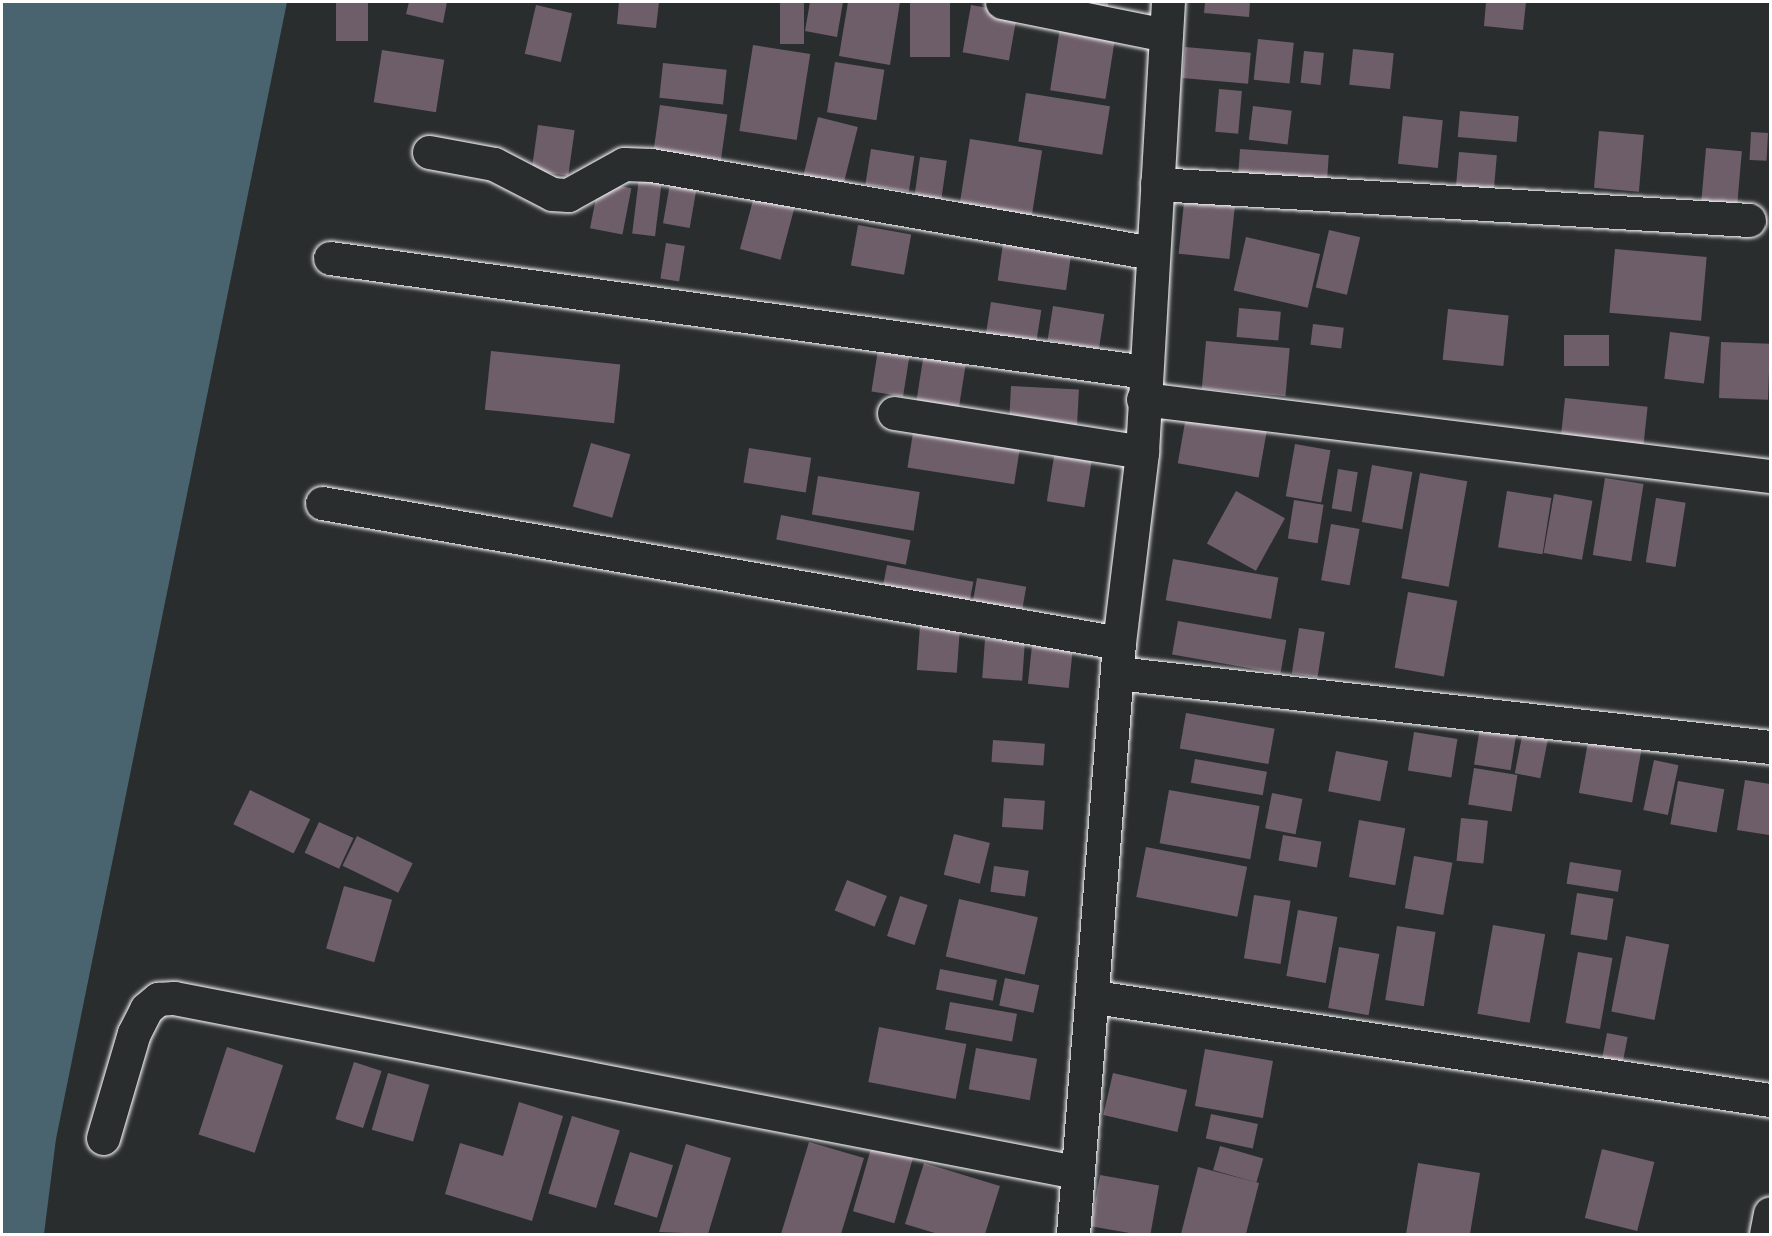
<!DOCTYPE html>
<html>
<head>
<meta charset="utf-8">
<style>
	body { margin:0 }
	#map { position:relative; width:1772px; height:1236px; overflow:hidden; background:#2a2d2e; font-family:Kalam,sans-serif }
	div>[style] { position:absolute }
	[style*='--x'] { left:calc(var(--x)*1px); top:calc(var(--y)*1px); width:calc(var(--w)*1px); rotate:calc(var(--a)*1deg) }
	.water>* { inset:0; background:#49646e }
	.building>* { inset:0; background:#6e5e6a; transform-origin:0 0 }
	.roads { filter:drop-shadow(0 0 2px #fff) drop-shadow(0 0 2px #fff) }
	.street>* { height:33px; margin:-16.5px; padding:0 16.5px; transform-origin:16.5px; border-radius:16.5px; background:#2a2d2e }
	.secondary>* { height:33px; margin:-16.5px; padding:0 16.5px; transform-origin:16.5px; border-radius:16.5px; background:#2a2d2e }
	span { translate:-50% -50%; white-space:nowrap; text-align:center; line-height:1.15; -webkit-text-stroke:5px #2a2d2e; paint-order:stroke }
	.frame { position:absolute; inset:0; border:3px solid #fff; pointer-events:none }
</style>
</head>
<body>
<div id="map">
	<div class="water">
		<div style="clip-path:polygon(2px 2px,287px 2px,56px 1139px,44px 1234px,2px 1234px)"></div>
	</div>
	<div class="building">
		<div style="left:336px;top:2px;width:32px;height:39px"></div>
		<div style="clip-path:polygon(409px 2px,447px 2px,443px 23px,406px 14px)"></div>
		<div style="clip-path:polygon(619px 2px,659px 2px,656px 28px,617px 24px)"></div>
		<div style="left:780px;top:2px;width:24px;height:42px"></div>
		<div style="clip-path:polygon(810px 2px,843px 2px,837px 37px,805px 31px)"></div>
		<div style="clip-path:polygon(848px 2px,900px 2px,890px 65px,839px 56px)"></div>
		<div style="left:910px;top:2px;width:40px;height:55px"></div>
		<div style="clip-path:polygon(1082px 2px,1108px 2px,1108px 7px)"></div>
		<div style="clip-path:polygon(1205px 2px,1250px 2px,1249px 17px,1204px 13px)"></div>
		<div style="clip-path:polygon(1486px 2px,1526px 2px,1523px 30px,1484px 26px)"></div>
		<div style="left:536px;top:5px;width:37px;height:50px;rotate:13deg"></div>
		<div style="left:971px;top:5px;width:47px;height:48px;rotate:10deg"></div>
		<div style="left:1060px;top:28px;width:56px;height:63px;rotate:9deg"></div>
		<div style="left:1258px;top:39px;width:36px;height:41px;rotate:6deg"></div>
		<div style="left:753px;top:45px;width:58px;height:87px;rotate:9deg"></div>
		<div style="left:1185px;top:47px;width:66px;height:31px;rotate:5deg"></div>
		<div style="left:1353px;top:49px;width:41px;height:36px;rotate:6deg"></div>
		<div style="left:382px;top:50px;width:63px;height:53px;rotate:9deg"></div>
		<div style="left:1304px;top:51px;width:20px;height:32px;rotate:6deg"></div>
		<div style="left:835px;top:62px;width:50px;height:51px;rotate:9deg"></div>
		<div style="left:663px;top:63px;width:64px;height:35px;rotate:6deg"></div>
		<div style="left:1219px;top:89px;width:23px;height:43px;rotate:5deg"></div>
		<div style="left:1026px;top:93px;width:85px;height:49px;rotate:9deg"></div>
		<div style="left:660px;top:105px;width:68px;height:49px;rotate:8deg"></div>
		<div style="left:1253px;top:106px;width:39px;height:34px;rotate:7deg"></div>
		<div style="left:1460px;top:111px;width:59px;height:26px;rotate:5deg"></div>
		<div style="left:1403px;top:116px;width:40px;height:48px;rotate:6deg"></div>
		<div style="left:818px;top:117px;width:41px;height:66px;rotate:14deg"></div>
		<div style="left:538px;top:125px;width:37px;height:46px;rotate:8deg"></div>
		<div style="left:1599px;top:131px;width:45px;height:57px;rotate:5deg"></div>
		<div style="left:1751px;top:132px;width:17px;height:28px;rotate:3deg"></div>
		<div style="left:970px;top:139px;width:73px;height:75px;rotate:9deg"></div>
		<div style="left:1706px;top:148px;width:36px;height:55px;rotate:5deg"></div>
		<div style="left:871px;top:149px;width:44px;height:36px;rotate:9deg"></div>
		<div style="left:1240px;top:149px;width:89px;height:33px;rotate:4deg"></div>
		<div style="left:1459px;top:152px;width:38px;height:38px;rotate:5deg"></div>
		<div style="left:920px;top:157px;width:27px;height:39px;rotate:8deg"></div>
		<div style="left:640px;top:170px;width:23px;height:64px;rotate:7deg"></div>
		<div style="left:671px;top:178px;width:27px;height:46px;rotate:10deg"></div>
		<div style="left:599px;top:182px;width:33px;height:47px;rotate:11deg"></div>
		<div style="left:756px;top:189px;width:42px;height:62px;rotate:15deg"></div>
		<div style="left:1185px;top:193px;width:51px;height:61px;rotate:6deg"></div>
		<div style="left:858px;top:225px;width:54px;height:41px;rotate:10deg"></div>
		<div style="left:1329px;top:230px;width:32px;height:59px;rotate:13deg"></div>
		<div style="left:1004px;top:236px;width:69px;height:45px;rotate:8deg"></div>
		<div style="left:1246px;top:237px;width:76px;height:55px;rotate:13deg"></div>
		<div style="left:666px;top:243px;width:19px;height:36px;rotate:9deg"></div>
		<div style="left:1615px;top:249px;width:92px;height:64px;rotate:5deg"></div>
		<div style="left:991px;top:302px;width:51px;height:36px;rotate:9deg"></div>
		<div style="left:1053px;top:306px;width:52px;height:35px;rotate:9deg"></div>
		<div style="left:1239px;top:308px;width:42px;height:29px;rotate:5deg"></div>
		<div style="left:1448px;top:309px;width:61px;height:51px;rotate:6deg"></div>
		<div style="left:1313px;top:324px;width:31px;height:21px;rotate:7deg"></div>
		<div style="left:1670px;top:332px;width:40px;height:47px;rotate:7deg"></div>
		<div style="left:1564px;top:335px;width:45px;height:31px"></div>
		<div style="left:1206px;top:341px;width:84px;height:48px;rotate:5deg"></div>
		<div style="left:1721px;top:342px;width:49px;height:56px;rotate:2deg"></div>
		<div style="left:878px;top:350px;width:32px;height:42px;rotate:9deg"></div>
		<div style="left:491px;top:351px;width:130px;height:59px;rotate:6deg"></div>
		<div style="left:924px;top:353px;width:43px;height:54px;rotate:9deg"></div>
		<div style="left:1011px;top:386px;width:68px;height:40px;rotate:3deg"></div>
		<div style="left:1565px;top:398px;width:83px;height:41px;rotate:6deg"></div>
		<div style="left:1187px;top:411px;width:82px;height:53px;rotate:10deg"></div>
		<div style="left:915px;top:420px;width:108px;height:48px;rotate:9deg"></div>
		<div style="left:591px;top:443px;width:41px;height:66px;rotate:16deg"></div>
		<div style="left:1295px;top:444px;width:36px;height:53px;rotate:10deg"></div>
		<div style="left:749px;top:448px;width:63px;height:35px;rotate:9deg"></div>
		<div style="left:1055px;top:450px;width:38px;height:52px;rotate:9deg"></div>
		<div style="left:1372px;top:465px;width:41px;height:58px;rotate:10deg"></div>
		<div style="left:1338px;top:469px;width:20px;height:40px;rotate:9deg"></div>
		<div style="left:1420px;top:473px;width:48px;height:107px;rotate:10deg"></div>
		<div style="left:818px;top:476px;width:103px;height:39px;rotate:9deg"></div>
		<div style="left:1605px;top:478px;width:39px;height:78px;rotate:9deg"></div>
		<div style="left:1236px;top:491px;width:56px;height:60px;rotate:29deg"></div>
		<div style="left:1507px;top:491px;width:45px;height:57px;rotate:9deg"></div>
		<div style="left:1554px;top:494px;width:39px;height:60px;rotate:10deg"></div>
		<div style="left:1656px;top:498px;width:30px;height:65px;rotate:9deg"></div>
		<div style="left:1294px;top:500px;width:30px;height:39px;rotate:9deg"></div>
		<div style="left:781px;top:515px;width:132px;height:25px;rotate:11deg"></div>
		<div style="left:1331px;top:524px;width:29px;height:57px;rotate:10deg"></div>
		<div style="left:1173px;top:559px;width:107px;height:42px;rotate:10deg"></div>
		<div style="left:887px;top:565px;width:88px;height:28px;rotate:11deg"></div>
		<div style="left:977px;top:578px;width:50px;height:34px;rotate:10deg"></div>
		<div style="left:1408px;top:592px;width:50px;height:77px;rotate:10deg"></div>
		<div style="left:1178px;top:621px;width:110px;height:34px;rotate:10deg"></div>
		<div style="left:920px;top:625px;width:40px;height:45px;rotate:4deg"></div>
		<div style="left:1299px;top:628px;width:26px;height:46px;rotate:9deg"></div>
		<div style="left:985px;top:639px;width:40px;height:39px;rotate:4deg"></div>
		<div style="left:1032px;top:645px;width:41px;height:39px;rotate:6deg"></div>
		<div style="left:1186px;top:713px;width:90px;height:36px;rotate:10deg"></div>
		<div style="left:1480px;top:727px;width:37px;height:38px;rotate:9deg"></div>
		<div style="left:1523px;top:731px;width:26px;height:43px;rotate:11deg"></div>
		<div style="left:1414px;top:732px;width:44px;height:39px;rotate:9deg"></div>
		<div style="left:1589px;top:736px;width:54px;height:58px;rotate:10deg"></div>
		<div style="left:993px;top:740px;width:52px;height:22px;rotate:4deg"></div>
		<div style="left:1336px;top:751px;width:53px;height:41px;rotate:11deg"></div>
		<div style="left:1195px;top:759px;width:73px;height:24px;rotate:10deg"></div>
		<div style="left:1654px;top:760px;width:25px;height:51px;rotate:12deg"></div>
		<div style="left:1474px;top:768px;width:44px;height:37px;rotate:9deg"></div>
		<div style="clip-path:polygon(1745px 780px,1770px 784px,1769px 835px,1737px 830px)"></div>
		<div style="left:1678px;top:781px;width:47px;height:44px;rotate:10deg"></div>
		<div style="left:250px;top:790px;width:67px;height:38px;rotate:26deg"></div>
		<div style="left:1169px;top:790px;width:92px;height:54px;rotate:10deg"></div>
		<div style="left:1272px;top:793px;width:31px;height:36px;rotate:11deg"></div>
		<div style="left:1004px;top:798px;width:41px;height:29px;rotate:4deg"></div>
		<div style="left:1461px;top:818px;width:27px;height:43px;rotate:6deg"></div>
		<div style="left:1359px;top:820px;width:47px;height:58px;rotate:10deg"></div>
		<div style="left:319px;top:822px;width:38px;height:34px;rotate:25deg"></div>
		<div style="left:954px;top:834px;width:37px;height:42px;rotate:14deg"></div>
		<div style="left:1283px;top:835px;width:39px;height:26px;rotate:10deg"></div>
		<div style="left:357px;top:836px;width:62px;height:33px;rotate:26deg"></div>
		<div style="left:1146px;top:847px;width:103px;height:51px;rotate:11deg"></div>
		<div style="left:1414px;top:856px;width:39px;height:53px;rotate:10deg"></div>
		<div style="left:1570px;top:862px;width:52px;height:22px;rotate:9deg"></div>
		<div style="left:994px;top:866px;width:35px;height:26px;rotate:8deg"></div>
		<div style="left:847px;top:880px;width:43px;height:33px;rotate:22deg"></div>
		<div style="left:344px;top:886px;width:50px;height:65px;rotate:16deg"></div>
		<div style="left:1577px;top:893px;width:37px;height:42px;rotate:9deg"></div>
		<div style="left:1254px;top:895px;width:37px;height:64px;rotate:9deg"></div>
		<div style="left:900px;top:896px;width:29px;height:42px;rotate:18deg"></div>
		<div style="left:959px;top:899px;width:81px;height:59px;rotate:13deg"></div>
		<div style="left:1298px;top:910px;width:40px;height:67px;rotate:10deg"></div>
		<div style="left:1493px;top:925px;width:53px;height:90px;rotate:10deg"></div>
		<div style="left:1397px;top:926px;width:39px;height:75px;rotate:9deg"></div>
		<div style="left:1626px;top:936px;width:44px;height:77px;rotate:11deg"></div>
		<div style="left:1339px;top:947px;width:41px;height:62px;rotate:10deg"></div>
		<div style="left:1578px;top:952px;width:35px;height:72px;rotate:10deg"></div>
		<div style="left:940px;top:969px;width:58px;height:21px;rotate:11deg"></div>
		<div style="left:1005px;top:978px;width:35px;height:28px;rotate:12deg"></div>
		<div style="left:950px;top:1002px;width:68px;height:28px;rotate:10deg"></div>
		<div style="left:879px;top:1027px;width:89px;height:56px;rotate:11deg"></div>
		<div style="left:1607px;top:1033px;width:21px;height:28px;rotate:11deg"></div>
		<div style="left:227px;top:1047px;width:59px;height:92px;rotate:18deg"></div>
		<div style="left:976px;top:1048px;width:62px;height:42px;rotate:10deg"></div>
		<div style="left:1205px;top:1049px;width:69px;height:58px;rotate:10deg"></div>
		<div style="left:354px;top:1062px;width:29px;height:60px;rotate:18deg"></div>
		<div style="left:388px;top:1073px;width:43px;height:59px;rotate:16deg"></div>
		<div style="left:1113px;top:1073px;width:76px;height:43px;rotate:13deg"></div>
		<div style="clip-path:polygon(519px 1102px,563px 1116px,532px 1221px,445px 1194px,460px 1143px,503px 1156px)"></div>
		<div style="left:1211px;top:1114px;width:48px;height:25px;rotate:12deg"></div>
		<div style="left:572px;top:1116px;width:50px;height:81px;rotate:17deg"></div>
		<div style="clip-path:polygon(809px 1142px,864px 1158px,841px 1234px,781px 1234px)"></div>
		<div style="clip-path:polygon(686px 1144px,731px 1158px,708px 1234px,659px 1232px)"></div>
		<div style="left:872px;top:1145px;width:43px;height:69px;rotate:16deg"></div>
		<div style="left:1220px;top:1146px;width:45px;height:25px;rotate:16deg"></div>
		<div style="left:1602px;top:1149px;width:54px;height:71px;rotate:14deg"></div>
		<div style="left:630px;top:1152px;width:45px;height:55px;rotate:17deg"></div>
		<div style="clip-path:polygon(924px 1163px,1000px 1186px,985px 1234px,938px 1234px,905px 1224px)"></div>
		<div style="clip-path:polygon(1418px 1163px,1480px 1173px,1470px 1234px,1406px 1234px)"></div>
		<div style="clip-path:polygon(1198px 1167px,1259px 1183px,1246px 1234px,1181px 1234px)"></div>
		<div style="left:1100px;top:1175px;width:60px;height:52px;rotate:10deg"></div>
	</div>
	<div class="roads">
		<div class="street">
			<div style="--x:1002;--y:2;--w:166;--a:11.4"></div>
			<div style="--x:429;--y:152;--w:66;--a:10.5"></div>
			<div style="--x:494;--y:164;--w:65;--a:27.3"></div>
			<div style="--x:552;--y:194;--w:16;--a:4"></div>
			<div style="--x:568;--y:195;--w:64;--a:-29"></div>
			<div style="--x:624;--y:164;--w:27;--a:2"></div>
			<div style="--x:651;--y:165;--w:509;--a:9.96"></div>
			<div style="--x:1157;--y:184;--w:593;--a:3.48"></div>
			<div style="--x:330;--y:258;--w:823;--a:7.96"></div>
			<div style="--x:1143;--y:399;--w:632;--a:7"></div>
			<div style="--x:894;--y:413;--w:251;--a:8.9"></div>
			<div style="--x:322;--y:503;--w:809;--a:9.96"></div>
			<div style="--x:1117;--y:673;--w:657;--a:6.47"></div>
			<div style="--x:1095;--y:997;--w:683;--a:8.68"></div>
			<div style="--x:103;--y:1138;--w:109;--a:-73.6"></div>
			<div style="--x:134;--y:1033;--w:27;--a:-63"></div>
			<div style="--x:146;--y:1009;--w:16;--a:-40"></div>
			<div style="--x:158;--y:999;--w:16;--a:-4"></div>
			<div style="--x:174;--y:998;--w:919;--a:10.92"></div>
			<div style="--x:1766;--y:1234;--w:21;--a:-79"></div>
		</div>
		<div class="secondary">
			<div style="--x:1073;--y:1234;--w:593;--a:-85.55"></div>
			<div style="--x:1119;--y:643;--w:192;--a:-83.1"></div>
			<div style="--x:1142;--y:452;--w:451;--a:-86.7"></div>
		</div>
	</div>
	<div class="frame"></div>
</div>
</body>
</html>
